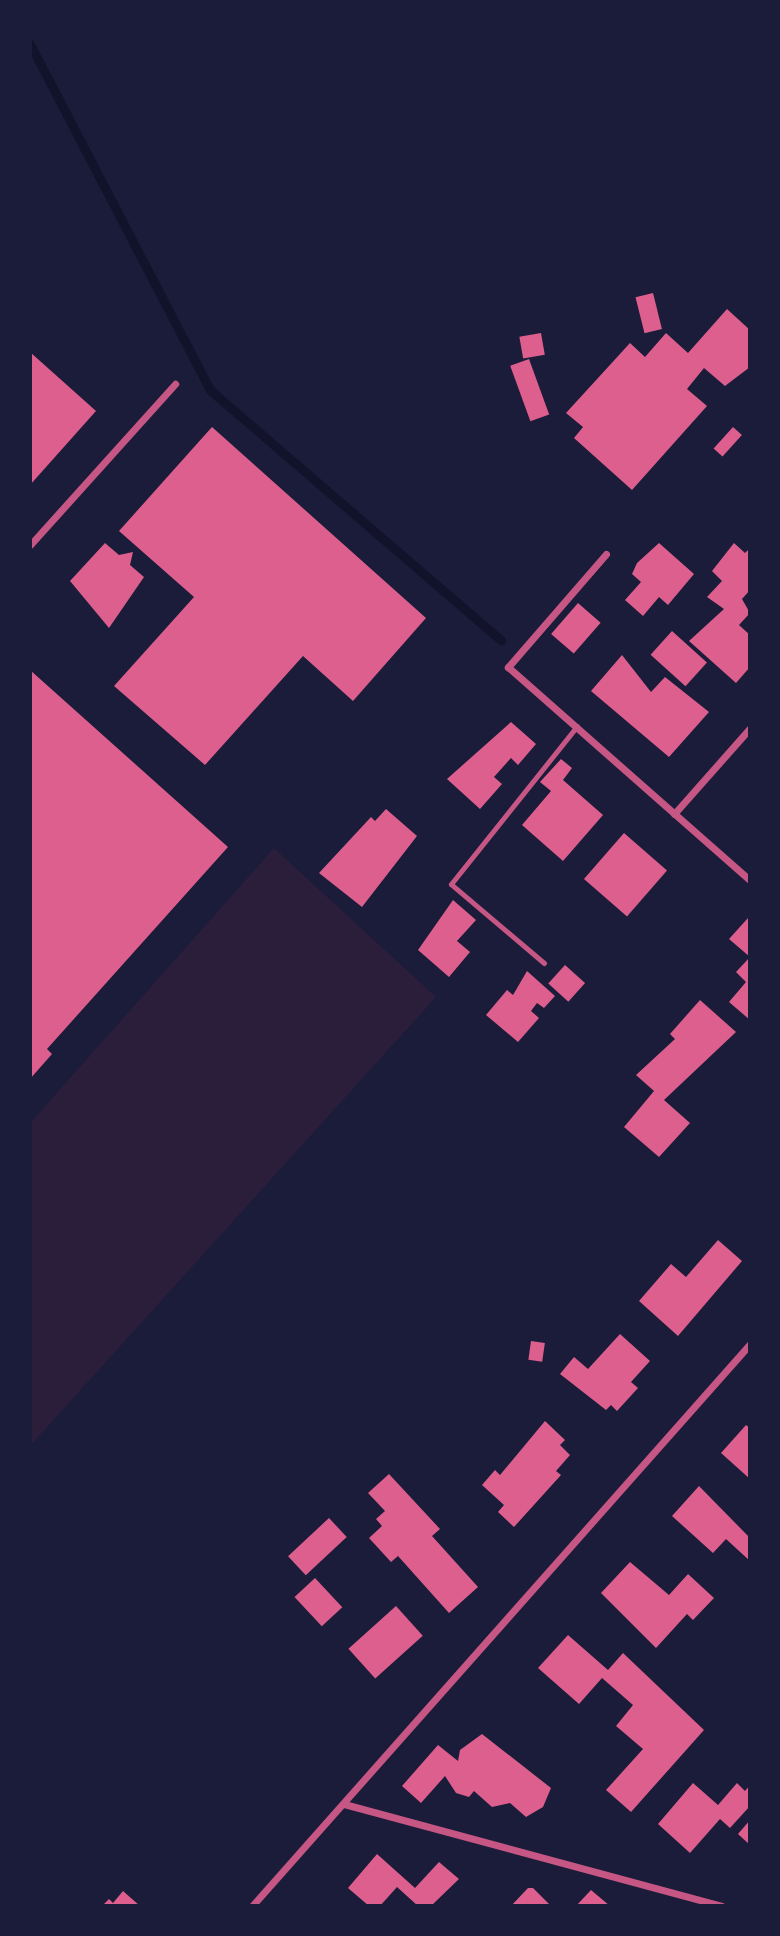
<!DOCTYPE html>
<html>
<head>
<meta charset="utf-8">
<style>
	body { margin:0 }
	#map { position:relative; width:780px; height:1936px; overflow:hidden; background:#1b1b3a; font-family:Manrope,sans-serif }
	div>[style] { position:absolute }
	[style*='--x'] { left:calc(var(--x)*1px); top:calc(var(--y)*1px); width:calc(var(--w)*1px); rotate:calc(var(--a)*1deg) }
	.green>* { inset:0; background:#2a1e3b }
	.stream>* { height:9px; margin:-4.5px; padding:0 4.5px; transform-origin:4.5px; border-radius:4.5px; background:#12122b }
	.building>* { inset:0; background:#dd5f8e; transform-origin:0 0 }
	.service>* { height:5px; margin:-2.5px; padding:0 2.5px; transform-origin:2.5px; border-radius:2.5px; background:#c65784 }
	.minor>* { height:7px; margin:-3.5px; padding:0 3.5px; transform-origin:3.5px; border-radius:3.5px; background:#c65784 }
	span { translate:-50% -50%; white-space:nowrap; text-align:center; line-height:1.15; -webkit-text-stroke:7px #1b1b3a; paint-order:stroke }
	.frame { position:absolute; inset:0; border:32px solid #1b1b3a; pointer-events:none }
</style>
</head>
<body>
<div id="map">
	<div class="green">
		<div style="clip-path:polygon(274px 848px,436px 997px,30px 1446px,30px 1123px)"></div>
	</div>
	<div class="stream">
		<div style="--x:30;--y:44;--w:390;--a:62.5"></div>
		<div style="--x:210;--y:390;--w:384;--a:40.7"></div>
	</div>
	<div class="building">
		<div style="left:653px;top:293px;width:37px;height:18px;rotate:76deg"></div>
		<div style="clip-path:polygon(727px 309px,750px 330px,750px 367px,725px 386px,704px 368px,687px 389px,707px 406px,632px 490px,574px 438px,583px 427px,566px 413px,630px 343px,645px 357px,666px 333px,688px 353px)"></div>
		<div style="left:541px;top:333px;width:22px;height:22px;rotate:80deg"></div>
		<div style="clip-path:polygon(30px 352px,96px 411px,30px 485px)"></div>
		<div style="left:529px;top:359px;width:59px;height:20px;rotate:70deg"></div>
		<div style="clip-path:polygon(212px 427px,426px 618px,353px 701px,303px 656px,205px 765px,114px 686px,194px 597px,119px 531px)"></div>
		<div style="left:733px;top:427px;width:12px;height:29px;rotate:42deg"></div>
		<div style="clip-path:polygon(105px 543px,119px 555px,133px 552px,130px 565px,144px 577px,109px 628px,70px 581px)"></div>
		<div style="clip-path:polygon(659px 543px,694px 574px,668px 605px,659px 597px,643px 616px,625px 600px,641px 582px,632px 574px,637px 563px)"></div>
		<div style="clip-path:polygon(734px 543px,745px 553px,750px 548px,750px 590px,742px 599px,750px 613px,739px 625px,750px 635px,750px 667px,736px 683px,689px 641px,724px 609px,707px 597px,722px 581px,712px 571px)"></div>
		<div style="left:578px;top:603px;width:30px;height:41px;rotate:41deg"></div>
		<div style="left:672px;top:631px;width:47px;height:32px;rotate:42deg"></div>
		<div style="clip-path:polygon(622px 655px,651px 692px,665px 677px,709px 712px,669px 757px,591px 691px)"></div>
		<div style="clip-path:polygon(30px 670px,228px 847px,47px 1049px,52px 1054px,30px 1079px)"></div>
		<div style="clip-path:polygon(511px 722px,536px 744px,518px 765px,511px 758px,494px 777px,502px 784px,480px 809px,447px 779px)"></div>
		<div style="clip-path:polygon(561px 759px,572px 768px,563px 780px,603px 815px,563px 861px,522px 825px,551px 791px,540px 782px)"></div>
		<div style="clip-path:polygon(386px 809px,417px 836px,362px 907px,319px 873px,371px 817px,375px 821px)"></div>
		<div style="left:624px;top:833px;width:57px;height:61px;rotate:41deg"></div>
		<div style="clip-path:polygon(453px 900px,476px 920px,457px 941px,470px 952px,449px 977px,418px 950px)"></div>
		<div style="clip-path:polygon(748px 918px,750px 920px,750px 1020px,729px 1002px,746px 982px,736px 972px,750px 957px,729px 939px)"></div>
		<div style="left:565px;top:965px;width:27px;height:25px;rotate:42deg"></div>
		<div style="clip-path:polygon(527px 971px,555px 996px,544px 1008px,537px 1003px,531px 1011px,539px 1018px,518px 1042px,486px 1015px,507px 990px,513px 995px)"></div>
		<div style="clip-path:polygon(700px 1000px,736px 1032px,664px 1100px,690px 1123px,659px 1157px,624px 1127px,654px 1091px,636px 1075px,675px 1039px,670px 1034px)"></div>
		<div style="clip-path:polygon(718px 1240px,742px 1261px,678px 1336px,639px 1301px,671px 1264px,686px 1277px)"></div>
		<div style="clip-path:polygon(620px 1334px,650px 1361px,631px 1382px,638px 1388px,617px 1411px,611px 1405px,606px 1410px,560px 1374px,574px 1357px,588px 1369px)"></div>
		<div style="left:531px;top:1341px;width:14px;height:19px;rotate:8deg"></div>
		<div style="clip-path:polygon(545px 1421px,565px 1440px,560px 1445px,570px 1455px,556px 1471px,561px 1475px,514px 1527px,498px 1512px,504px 1505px,482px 1485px,495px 1470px,500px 1475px)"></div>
		<div style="clip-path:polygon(746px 1425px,750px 1428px,750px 1479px,721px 1453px)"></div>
		<div style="clip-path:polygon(389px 1474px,440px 1529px,432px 1536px,478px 1587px,449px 1613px,398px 1556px,391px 1562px,369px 1538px,382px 1526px,376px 1519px,385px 1511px,368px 1493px)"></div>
		<div style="clip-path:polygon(699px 1486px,750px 1538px,750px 1561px,726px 1539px,713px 1553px,672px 1516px)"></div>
		<div style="left:329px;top:1518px;width:26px;height:56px;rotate:47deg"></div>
		<div style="clip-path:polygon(630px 1562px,669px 1595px,688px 1574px,714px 1598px,693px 1620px,687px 1614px,656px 1648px,601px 1593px)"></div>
		<div style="left:315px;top:1578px;width:40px;height:28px;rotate:47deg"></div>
		<div style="left:396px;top:1606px;width:40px;height:64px;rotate:48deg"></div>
		<div style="clip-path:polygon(568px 1635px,608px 1670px,623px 1653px,704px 1730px,631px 1812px,606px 1790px,643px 1749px,616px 1726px,633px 1705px,602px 1678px,579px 1704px,538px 1668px)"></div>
		<div style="clip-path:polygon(482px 1734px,551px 1788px,543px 1807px,526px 1817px,510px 1803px,492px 1807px,474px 1791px,469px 1797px,456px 1793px,445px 1776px,421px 1803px,402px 1786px,438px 1745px,458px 1761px,460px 1750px)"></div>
		<div style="clip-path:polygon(693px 1783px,718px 1805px,737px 1783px,745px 1791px,750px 1785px,750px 1806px,730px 1828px,720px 1819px,690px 1853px,658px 1824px)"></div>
		<div style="clip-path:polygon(750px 1820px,750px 1845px,738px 1834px)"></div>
		<div style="clip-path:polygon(377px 1854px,415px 1888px,439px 1862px,459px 1879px,431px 1906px,418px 1906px,397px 1887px,380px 1906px,369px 1906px,348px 1888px)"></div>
		<div style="clip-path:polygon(528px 1888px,533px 1888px,551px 1906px,511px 1906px)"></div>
		<div style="clip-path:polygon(591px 1890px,610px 1906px,576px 1906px)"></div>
		<div style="clip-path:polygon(123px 1891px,140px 1906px,102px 1906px,109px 1899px,113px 1903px)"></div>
	</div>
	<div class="service">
		<div style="--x:544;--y:963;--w:122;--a:-139.7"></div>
		<div style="--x:451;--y:884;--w:202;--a:-51.4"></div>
	</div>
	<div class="minor">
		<div style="--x:30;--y:545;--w:217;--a:-48"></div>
		<div style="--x:606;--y:554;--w:150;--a:130.9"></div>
		<div style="--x:508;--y:667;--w:322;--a:41.4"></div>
		<div style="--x:674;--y:814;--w:115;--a:-48.5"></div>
		<div style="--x:344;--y:1804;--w:391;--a:15.1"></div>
		<div style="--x:252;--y:1906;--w:751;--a:-48.46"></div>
	</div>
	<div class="frame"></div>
</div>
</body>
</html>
